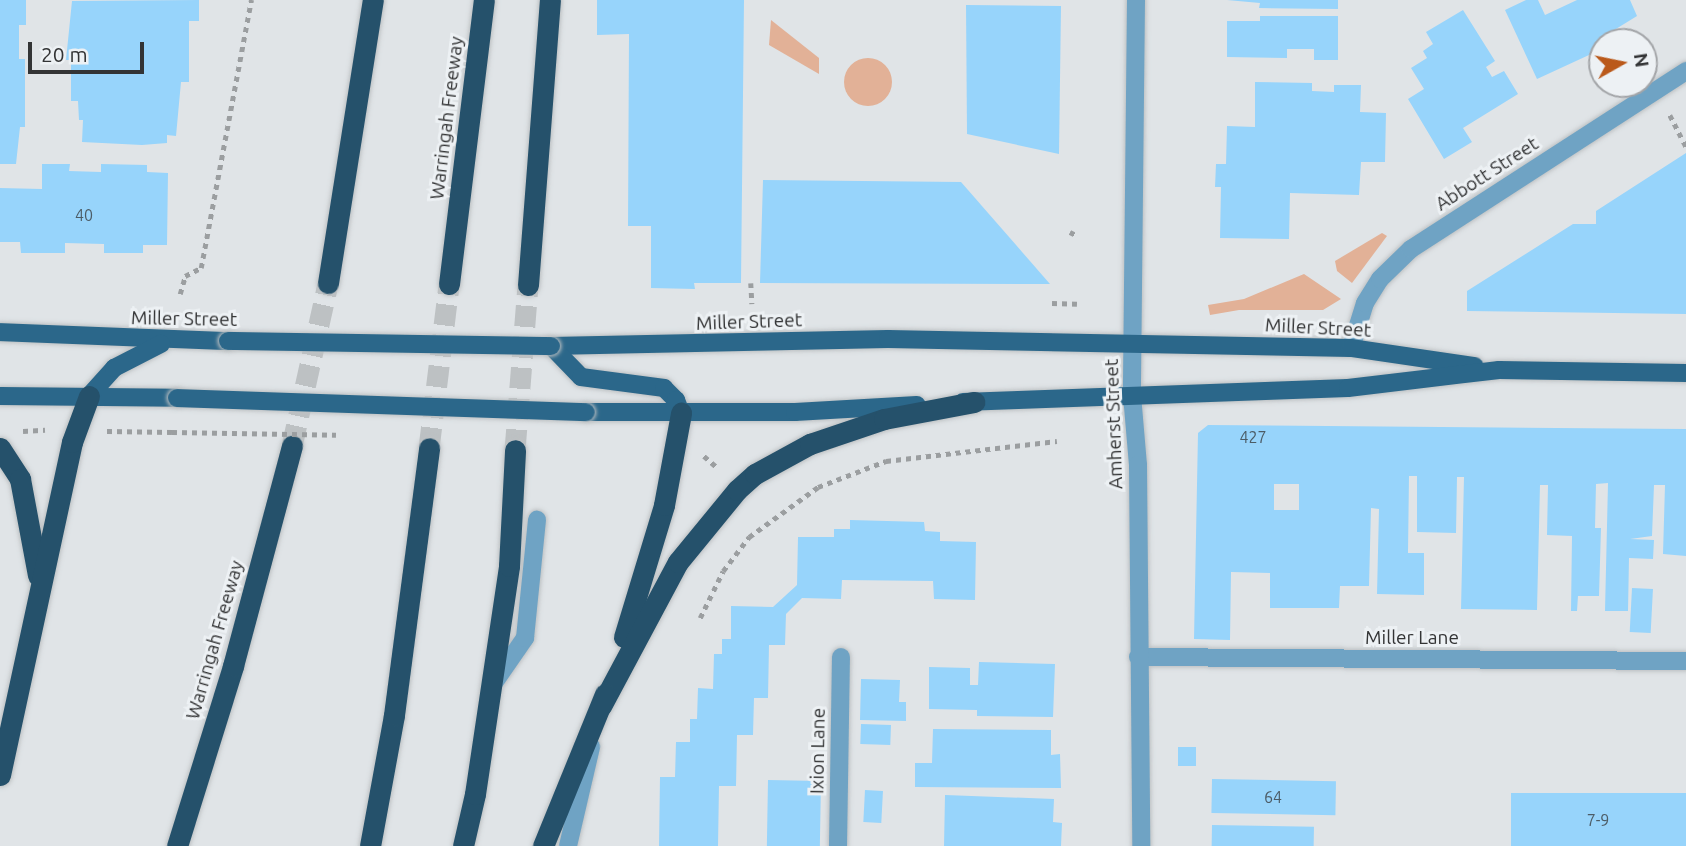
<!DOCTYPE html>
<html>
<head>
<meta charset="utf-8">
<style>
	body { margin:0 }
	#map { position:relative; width:1686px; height:846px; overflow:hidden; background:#e0e4e7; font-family:Ubuntu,sans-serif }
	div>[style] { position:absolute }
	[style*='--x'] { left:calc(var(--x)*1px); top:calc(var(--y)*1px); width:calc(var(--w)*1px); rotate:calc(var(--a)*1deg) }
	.green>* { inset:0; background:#e2b197 }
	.round { border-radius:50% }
	.building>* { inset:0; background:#97d4fb; transform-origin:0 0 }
	.highway-tunnel>* { height:21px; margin-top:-10.5px; transform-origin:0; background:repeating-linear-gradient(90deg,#bdc1c3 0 21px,transparent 0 31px) }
	.path>* { height:4.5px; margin-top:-2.25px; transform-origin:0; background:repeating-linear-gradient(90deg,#9b9ea0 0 5px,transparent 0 10px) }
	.roads { filter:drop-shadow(0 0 2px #bdc1c3) drop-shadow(0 0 2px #bdc1c3) }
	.lane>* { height:18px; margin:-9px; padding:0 9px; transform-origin:9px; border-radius:9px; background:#6fa3c4 }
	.street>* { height:18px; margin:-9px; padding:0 9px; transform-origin:9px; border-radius:9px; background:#6fa3c4 }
	.primary>* { height:18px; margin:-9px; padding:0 9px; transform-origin:9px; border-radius:9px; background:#2b678a }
	.highway>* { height:21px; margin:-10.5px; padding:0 10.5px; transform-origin:10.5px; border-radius:10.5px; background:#25516b }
	.path-bridge>* { height:4.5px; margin-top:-2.25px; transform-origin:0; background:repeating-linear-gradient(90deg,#9b9ea0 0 5px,transparent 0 10px) }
	.bridges { filter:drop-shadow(0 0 2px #bdc1c3) drop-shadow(0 0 2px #bdc1c3) }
	.primary-bridge>* { height:18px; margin:-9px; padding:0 9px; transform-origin:9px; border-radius:9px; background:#2b678a }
	span { translate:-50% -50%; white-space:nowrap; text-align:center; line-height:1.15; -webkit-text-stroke:6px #edf1f4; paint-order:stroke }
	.number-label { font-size:16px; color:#4c5c66 }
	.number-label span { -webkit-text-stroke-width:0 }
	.street-label { font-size:19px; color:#333435 }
	.north { position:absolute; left:1588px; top:28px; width:70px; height:70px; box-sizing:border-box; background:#edf1f4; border:2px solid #a3a5a8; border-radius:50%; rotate:81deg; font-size:19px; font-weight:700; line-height:28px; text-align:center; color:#333435 }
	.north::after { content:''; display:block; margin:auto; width:24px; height:32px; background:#ba591a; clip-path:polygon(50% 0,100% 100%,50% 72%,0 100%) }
	.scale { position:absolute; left:28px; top:42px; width:116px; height:32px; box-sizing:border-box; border:4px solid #333435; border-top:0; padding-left:9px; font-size:21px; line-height:24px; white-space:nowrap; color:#333435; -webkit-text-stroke:5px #edf1f4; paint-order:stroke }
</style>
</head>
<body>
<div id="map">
	<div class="green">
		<div style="clip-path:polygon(771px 20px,819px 58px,819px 74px,769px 45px)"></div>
		<div class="round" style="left:844px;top:58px;width:48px;height:48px"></div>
		<div style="clip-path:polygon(1382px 233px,1387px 236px,1352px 283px,1337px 271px,1335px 261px)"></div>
		<div style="clip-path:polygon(1304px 274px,1341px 299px,1323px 310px,1239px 310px,1210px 315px,1208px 305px,1244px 299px)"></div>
	</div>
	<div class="building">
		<div style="clip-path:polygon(0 0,26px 0,26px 25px,19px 25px,19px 59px,25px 59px,25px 127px,20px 127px,16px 164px,0 164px)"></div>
		<div style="clip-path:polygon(199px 0,199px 21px,189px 21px,189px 82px,181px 82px,176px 136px,167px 135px,167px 143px,142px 145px,82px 142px,83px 120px,79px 120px,78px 101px,71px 101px,71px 60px,66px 60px,72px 1px)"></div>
		<div style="clip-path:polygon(597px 0,744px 0,741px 283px,694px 283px,695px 289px,651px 288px,651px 226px,628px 226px,629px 34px,597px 35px)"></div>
		<div style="clip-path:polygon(1227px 0,1338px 0,1338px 9px,1259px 8px,1260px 3px)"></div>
		<div style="clip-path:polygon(1526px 0,1538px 0,1545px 15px,1577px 0,1630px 0,1637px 16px,1598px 40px,1602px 49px,1537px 79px,1505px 10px)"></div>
		<div style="clip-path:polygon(966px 5px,1061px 6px,1059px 154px,967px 134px)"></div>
		<div style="clip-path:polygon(1463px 10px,1495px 61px,1486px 67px,1492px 77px,1504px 71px,1518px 94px,1463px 128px,1472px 142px,1444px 159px,1408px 99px,1424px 89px,1411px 68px,1427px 58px,1423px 51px,1433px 44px,1426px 32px)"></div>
		<div style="clip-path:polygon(1260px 16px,1338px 16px,1338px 60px,1314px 60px,1314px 49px,1287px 49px,1287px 58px,1227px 57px,1227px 21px,1260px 21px)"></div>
		<div style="clip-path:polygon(1255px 82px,1312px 83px,1312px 91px,1334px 92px,1334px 85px,1361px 85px,1360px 112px,1386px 113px,1385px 162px,1361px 162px,1359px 195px,1290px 193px,1289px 239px,1220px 238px,1221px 187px,1215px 187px,1216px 164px,1226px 164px,1227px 126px,1255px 127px)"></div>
		<div style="clip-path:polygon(1686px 153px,1686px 314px,1467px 311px,1467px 291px,1573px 224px,1596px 224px,1596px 211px)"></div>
		<div style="clip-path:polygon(42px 164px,70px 164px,69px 171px,101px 172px,101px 164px,147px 165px,147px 172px,168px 173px,167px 245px,143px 245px,143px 253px,104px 253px,104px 244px,65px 243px,65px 253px,21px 253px,20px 242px,0 242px,0 188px,42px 189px)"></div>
		<div style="clip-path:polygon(763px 180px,961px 182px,1050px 284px,760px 283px)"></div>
		<div style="clip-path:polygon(evenodd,1208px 425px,1686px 429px,1686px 556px,1663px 554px,1665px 485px,1654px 485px,1652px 536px,1630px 539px,1654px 540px,1653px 559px,1629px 558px,1628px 611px,1605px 611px,1608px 483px,1596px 484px,1595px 528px,1601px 528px,1599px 596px,1578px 596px,1577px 611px,1571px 611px,1572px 536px,1547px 535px,1548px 485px,1540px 485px,1537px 610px,1461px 609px,1464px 477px,1457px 477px,1456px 533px,1417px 532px,1417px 476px,1409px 476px,1408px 553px,1424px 553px,1424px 595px,1377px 594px,1379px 509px,1371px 508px,1369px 586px,1340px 586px,1339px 608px,1270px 608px,1270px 573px,1231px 572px,1230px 640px,1194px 639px,1198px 433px,1208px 425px,1274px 484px,1299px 484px,1299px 510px,1274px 510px,1274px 484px)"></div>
		<div style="clip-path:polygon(850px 520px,924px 522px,925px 531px,940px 532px,940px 541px,976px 542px,975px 600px,934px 599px,933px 581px,842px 580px,841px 599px,802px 598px,786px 614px,785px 645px,769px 645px,768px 698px,754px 698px,753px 735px,737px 735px,736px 786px,719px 786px,718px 846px,659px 846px,660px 777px,675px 777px,676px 742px,690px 742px,690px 719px,697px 719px,698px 688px,713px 689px,714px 654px,722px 654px,722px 639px,731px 639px,731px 606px,773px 607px,797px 585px,798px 537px,834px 537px,834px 529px,850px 529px)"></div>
		<div style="left:1632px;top:588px;width:21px;height:44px;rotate:3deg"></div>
		<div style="clip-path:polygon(979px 662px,1055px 664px,1053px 717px,977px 716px,977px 710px,929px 709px,929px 667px,970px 668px,970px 685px,978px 685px)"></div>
		<div style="clip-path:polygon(861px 679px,900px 680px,899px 702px,906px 702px,906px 721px,860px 720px)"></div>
		<div style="left:861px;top:724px;width:30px;height:20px;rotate:2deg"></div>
		<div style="clip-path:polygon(933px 729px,1051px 730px,1051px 755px,1060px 754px,1061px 788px,915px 787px,915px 763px,932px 763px)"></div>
		<div style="left:1178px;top:747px;width:18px;height:19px"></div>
		<div style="left:1212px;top:779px;width:124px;height:34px;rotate:1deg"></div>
		<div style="left:768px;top:780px;width:53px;height:66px;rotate:1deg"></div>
		<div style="left:865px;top:790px;width:18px;height:32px;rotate:3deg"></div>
		<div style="left:1686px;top:793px;width:53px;height:175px;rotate:90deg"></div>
		<div style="clip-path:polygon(945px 795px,1054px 799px,1053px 822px,1062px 823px,1061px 846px,944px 846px)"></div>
		<div style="left:1212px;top:825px;width:102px;height:21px;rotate:1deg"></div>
	</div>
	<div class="highway-tunnel">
		<div style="--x:292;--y:446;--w:167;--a:-77.5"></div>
		<div style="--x:429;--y:448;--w:165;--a:-83"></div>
		<div style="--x:515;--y:450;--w:166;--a:-85.5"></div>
	</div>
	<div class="path">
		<div style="--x:1670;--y:115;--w:36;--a:63"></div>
		<div style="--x:1070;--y:232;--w:9;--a:27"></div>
		<div style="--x:751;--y:283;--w:21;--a:87"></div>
		<div style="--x:180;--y:294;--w:19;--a:-74"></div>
		<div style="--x:185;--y:276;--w:18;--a:-27"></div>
		<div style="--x:201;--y:268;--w:273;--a:-79.4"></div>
		<div style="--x:1052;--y:303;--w:25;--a:2"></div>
		<div style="--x:23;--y:431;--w:22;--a:-3"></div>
		<div style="--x:107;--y:431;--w:65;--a:0.9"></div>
		<div style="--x:704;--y:456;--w:18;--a:41"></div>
		<div style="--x:700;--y:618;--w:52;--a:-63.9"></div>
		<div style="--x:723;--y:571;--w:43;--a:-52.6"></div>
		<div style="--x:749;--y:537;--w:85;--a:-35.9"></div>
		<div style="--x:818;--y:487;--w:73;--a:-20.9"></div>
		<div style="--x:886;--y:461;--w:172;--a:-6.7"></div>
	</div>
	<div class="roads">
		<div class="lane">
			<div style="--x:1138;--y:657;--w:548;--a:0.42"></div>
			<div style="--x:491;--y:687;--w:60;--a:-55.2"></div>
			<div style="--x:525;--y:638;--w:119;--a:-84.2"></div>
			<div style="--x:568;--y:846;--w:102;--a:-76.9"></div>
			<div style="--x:838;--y:846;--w:189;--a:-89.1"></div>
		</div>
		<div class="street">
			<div style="--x:1136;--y:0;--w:395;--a:90.6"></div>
			<div style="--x:1132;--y:395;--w:70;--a:85.1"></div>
			<div style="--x:1138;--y:465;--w:381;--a:89.5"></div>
			<div style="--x:1351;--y:348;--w:47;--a:-72.7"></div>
			<div style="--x:1365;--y:303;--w:28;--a:-58"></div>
			<div style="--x:1380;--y:279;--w:43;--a:-44.1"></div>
			<div style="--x:1411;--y:249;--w:328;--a:-32.9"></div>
		</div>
		<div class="primary">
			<div style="--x:0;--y:332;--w:228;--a:2.3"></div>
			<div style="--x:551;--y:346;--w:337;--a:-1.2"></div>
			<div style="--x:888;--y:339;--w:463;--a:1.1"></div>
			<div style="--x:1351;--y:348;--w:125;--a:8.3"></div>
			<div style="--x:551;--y:346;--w:43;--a:45.9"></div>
			<div style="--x:581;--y:377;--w:84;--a:7.5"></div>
			<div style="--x:664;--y:388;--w:17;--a:45"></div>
			<div style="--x:676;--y:400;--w:14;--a:69"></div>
			<div style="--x:0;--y:396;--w:177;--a:0.6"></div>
			<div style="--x:89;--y:396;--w:38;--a:-48"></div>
			<div style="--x:114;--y:368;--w:53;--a:-27.1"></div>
			<div style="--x:963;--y:402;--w:385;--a:-2.1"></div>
			<div style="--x:1348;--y:388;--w:152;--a:-6.8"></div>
			<div style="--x:1499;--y:370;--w:187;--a:0.9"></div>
			<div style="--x:586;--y:412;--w:209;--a:0"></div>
			<div style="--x:795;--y:412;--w:122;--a:-3.3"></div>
		</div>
		<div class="highway">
			<div style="--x:328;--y:283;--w:287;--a:-81"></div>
			<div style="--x:449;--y:284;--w:286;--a:-83"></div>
			<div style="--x:528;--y:285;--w:286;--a:-85.6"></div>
			<div style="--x:0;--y:448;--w:37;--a:57"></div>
			<div style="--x:20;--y:479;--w:98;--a:79.4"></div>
			<div style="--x:624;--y:637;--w:138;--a:-73.1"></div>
			<div style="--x:664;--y:505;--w:94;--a:-79.5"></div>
			<div style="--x:601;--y:706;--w:163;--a:-61.9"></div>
			<div style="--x:678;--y:562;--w:93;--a:-50.7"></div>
			<div style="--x:737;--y:490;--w:24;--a:-42"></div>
			<div style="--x:755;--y:474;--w:63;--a:-28.6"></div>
			<div style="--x:810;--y:444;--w:78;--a:-18.7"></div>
			<div style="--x:884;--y:419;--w:92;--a:-10.7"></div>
			<div style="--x:0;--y:775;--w:341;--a:-77.8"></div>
			<div style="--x:72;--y:442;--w:49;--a:-69.7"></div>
			<div style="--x:177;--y:846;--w:189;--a:-72.7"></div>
			<div style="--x:233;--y:666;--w:228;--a:-75"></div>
			<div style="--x:370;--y:846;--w:133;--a:-79.6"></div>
			<div style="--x:394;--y:715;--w:269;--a:-82.5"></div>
			<div style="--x:463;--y:846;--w:53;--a:-77"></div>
			<div style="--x:475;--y:794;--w:231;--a:-81.5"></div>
			<div style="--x:509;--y:566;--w:116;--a:-87"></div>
			<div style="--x:543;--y:846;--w:164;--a:-67.8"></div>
		</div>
	</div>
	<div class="path-bridge">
		<div style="--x:172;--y:432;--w:164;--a:1"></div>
	</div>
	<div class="bridges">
		<div class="primary-bridge">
			<div style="--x:228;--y:341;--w:323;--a:0.9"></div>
			<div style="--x:177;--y:398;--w:409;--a:2"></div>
		</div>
	</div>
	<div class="number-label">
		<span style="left:84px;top:215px">40</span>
		<span style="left:1253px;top:437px">427</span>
		<span style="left:1273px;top:797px">64</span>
		<span style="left:1598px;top:820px">7-9</span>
	</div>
	<div class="street-label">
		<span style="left:447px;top:118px;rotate:-83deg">Warringah Freeway</span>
		<span style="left:1487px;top:174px;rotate:-33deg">Abbott Street</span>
		<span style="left:184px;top:319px;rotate:1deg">Miller Street</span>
		<span style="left:749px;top:322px;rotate:-2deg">Miller Street</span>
		<span style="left:1318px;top:328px;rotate:3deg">Miller Street</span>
		<span style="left:1114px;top:424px;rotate:-92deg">Amherst Street</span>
		<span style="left:1412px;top:638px">Miller Lane</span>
		<span style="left:215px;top:640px;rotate:-74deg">Warringah Freeway</span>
		<span style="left:818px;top:751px;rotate:-89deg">Ixion Lane</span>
	</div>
	<div class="north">N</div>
	<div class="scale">20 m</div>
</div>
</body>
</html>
